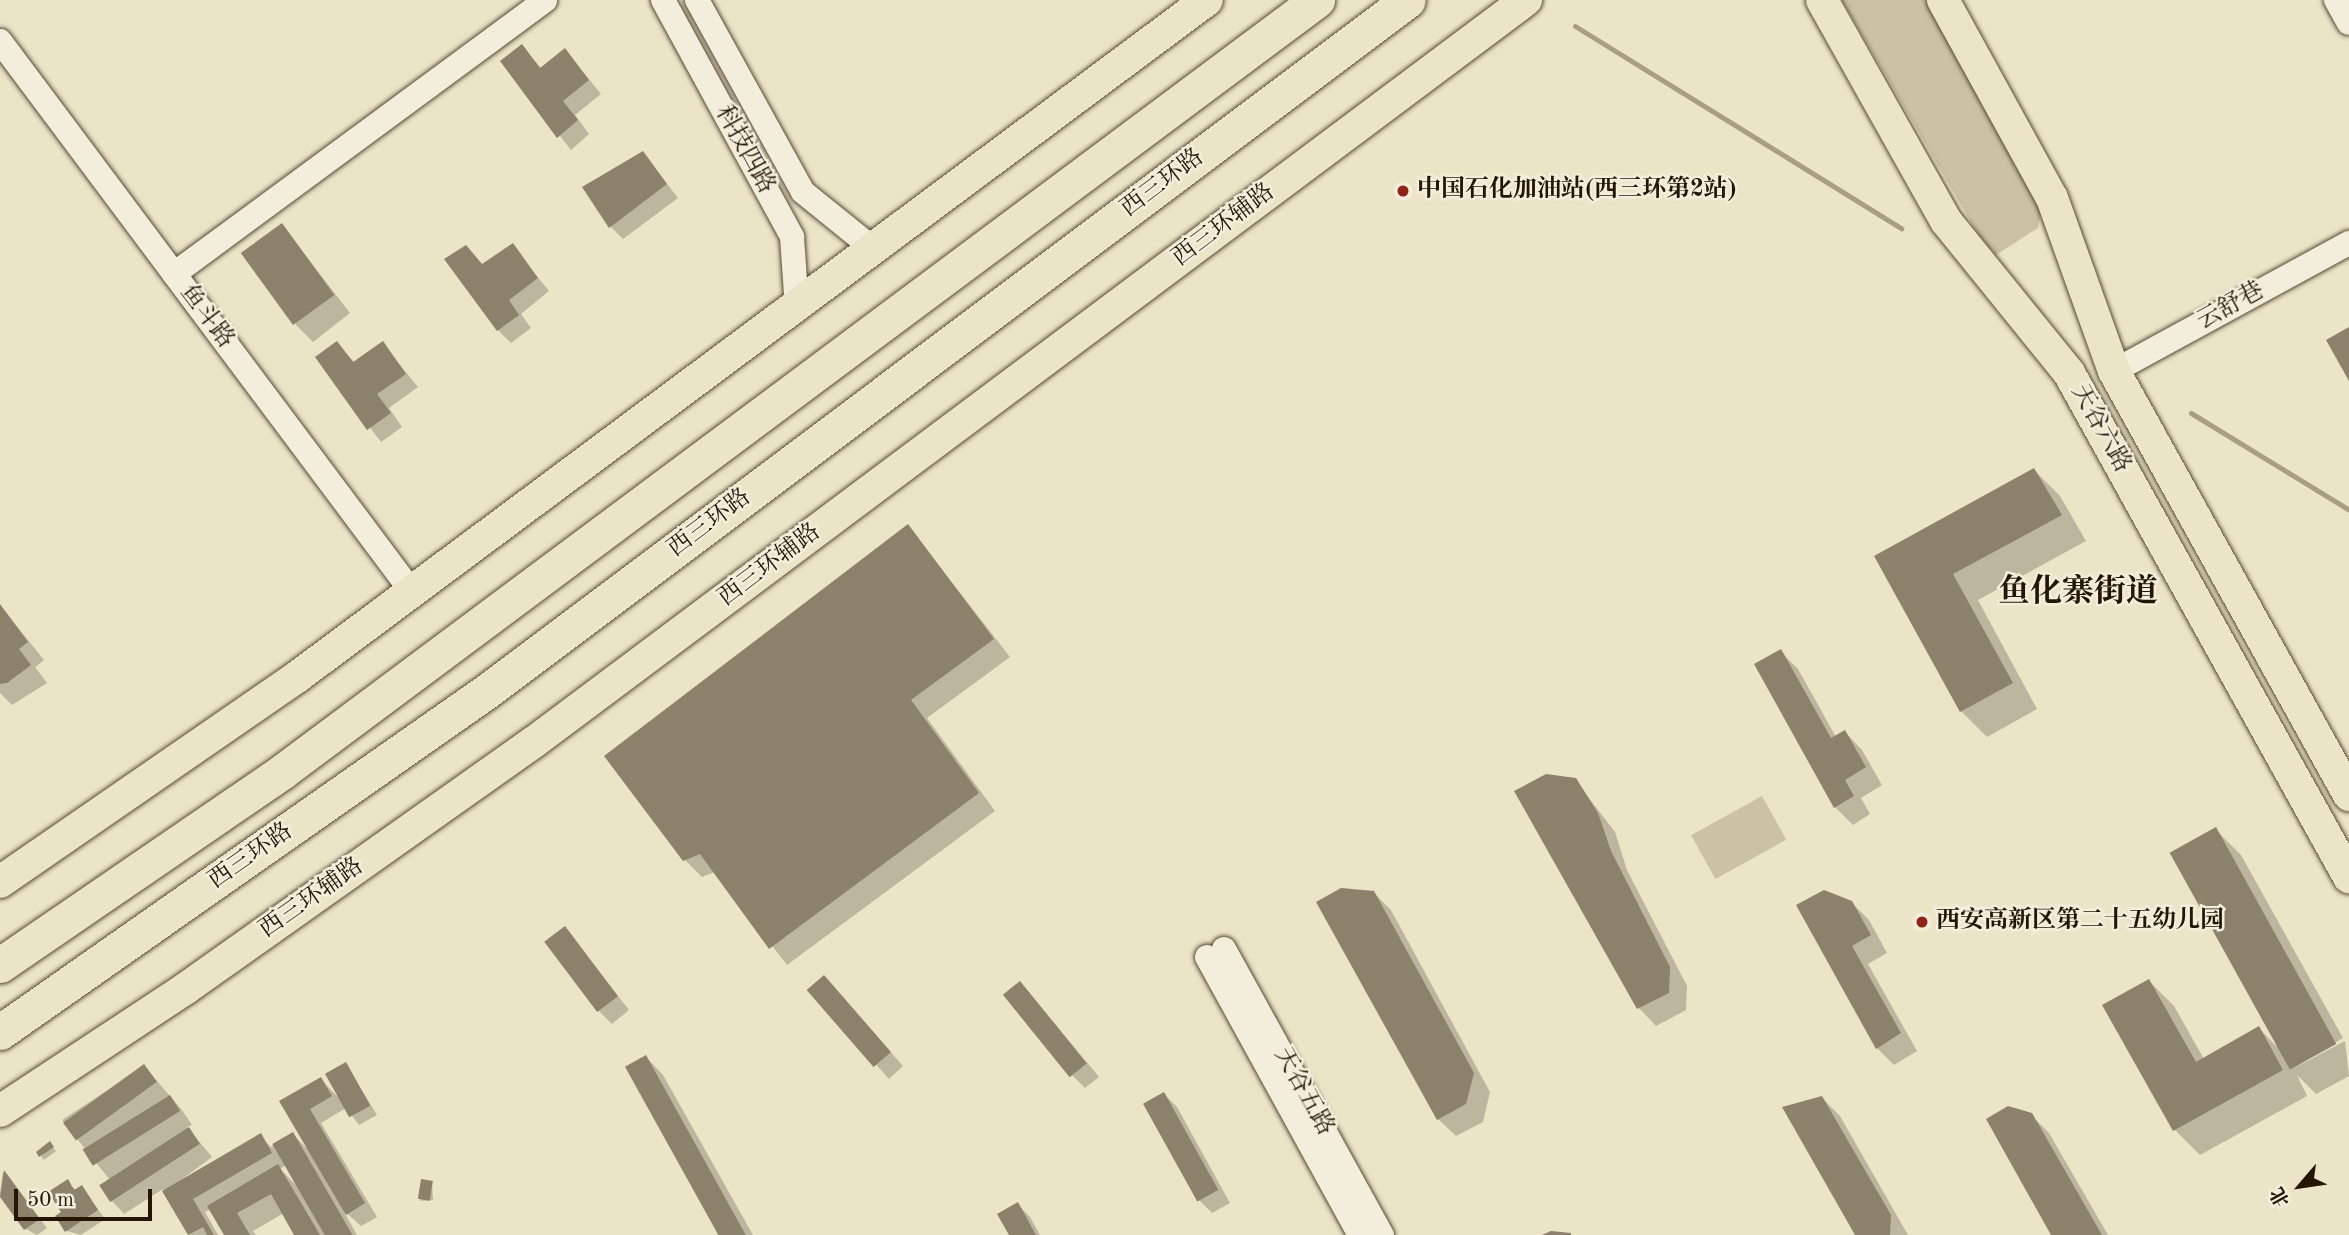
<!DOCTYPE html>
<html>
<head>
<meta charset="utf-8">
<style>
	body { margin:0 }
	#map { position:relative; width:2349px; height:1235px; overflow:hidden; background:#ece4c7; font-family:"Old Standard TT","Noto Serif SC",serif }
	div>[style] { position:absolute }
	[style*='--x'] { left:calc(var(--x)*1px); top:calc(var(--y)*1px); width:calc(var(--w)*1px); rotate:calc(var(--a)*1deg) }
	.green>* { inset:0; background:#cac1a6; transform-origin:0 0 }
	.shadow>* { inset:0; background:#0003 }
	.stream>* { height:5px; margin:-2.5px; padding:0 2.5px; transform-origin:2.5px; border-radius:2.5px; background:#a89e85 }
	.building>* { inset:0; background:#8c816a; transform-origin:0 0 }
	.roads { filter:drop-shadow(0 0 2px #564936) drop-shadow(0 0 2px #564936) }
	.minor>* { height:24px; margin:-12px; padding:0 12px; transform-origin:12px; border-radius:12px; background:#f3eddb }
	.major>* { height:32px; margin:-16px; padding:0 16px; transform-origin:16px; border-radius:16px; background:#ece4c7 }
	.highway>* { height:35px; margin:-17.5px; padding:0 17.5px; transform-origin:17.5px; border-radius:17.5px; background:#ece4c7 }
	.dots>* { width:19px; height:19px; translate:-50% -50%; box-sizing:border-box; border:4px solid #f3eddb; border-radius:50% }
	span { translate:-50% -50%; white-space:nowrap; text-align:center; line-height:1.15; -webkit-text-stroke:5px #f3eddb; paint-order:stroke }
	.street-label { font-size:24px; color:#241506 }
	.poi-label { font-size:24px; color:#241506; font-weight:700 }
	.left { translate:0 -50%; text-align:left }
	.district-label { font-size:32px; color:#241506; font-weight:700 }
	.north { position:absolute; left:2265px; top:1151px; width:70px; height:70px; -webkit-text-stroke:5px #f3eddb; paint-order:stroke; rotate:241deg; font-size:19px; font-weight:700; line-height:28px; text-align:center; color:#241506 }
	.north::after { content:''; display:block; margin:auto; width:24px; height:32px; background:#241506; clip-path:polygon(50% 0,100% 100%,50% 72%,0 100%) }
	.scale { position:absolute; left:14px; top:1189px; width:138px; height:32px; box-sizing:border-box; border:4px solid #241506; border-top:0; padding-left:9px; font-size:21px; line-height:24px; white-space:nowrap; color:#241506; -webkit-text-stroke:5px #f3eddb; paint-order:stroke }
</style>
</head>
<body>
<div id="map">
	<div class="green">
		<div style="clip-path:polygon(1842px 0,1925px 0,2042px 206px,2038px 228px,1996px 255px,1978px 234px)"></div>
		<div style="left:1762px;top:796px;width:50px;height:81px;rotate:61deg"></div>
	</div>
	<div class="shadow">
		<div style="clip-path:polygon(522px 47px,542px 69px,565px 50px,601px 94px,575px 115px,589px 134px,571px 150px,502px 61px)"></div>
		<div style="clip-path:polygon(643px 153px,678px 198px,623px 239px,611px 227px)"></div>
		<div style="clip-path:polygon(282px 225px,350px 313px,313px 342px,296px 325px)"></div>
		<div style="clip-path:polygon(512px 246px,549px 291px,521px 314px,531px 328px,511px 343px,498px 330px,483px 266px)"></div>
		<div style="clip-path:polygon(337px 343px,355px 363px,383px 344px,418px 387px,389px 408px,402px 427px,381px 442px,317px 357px)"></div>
		<div style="clip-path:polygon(2034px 470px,2060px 496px,2086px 541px,1978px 600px,2037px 709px,1987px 737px,1961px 711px,1877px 557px)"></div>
		<div style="clip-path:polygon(908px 526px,1010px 657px,927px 718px,995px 811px,787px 965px,715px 872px,702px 877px,685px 860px)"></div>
		<div style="clip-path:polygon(0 605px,44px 660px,35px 667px,47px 683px,12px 705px,0 693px)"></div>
		<div style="clip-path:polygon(1780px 651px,1798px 669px,1836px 737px,1845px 732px,1862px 750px,1882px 785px,1861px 798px,1870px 814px,1853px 825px,1835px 807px,1756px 665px)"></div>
		<div style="clip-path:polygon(1575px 780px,1615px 832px,1627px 870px,1687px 986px,1686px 1010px,1656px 1026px,1639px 1008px,1517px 792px)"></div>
		<div style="clip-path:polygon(2215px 829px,2241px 855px,2343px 1038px,2296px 1067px,2345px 1041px,2349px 1076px,2316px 1094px,2297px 1075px,2307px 1096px,2200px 1155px,2175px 1130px,2149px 981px,2174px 1006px,2204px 1059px,2259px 1028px,2277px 1047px)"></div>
		<div style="clip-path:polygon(1373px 892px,1391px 910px,1490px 1092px,1483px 1122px,1456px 1136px,1438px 1119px)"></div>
		<div style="clip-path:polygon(1851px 902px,1869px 920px,1887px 953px,1868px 964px,1917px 1051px,1894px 1065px,1877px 1048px,1798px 906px)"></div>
		<div style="clip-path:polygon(565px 928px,629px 1010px,612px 1024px,599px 1011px)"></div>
		<div style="clip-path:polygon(809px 989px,836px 990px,903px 1066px,889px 1079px)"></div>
		<div style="clip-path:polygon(1032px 996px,1099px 1077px,1085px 1088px,1072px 1075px)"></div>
		<div style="clip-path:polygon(646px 1057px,663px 1075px,753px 1235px,722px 1235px)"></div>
		<div style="clip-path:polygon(evenodd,346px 1064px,377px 1115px,359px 1125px,346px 1108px,321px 1123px,377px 1217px,361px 1226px,343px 1210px,357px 1235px,296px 1235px,284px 1213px,253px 1231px,256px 1235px,226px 1235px,211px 1209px,205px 1212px,218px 1235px,190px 1235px,163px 1189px,124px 1214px,112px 1201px,110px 1180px,62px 1120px,144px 1066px,182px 1110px,192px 1125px,187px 1127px,212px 1157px,166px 1191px,260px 1136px,271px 1147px,293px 1134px,308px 1150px,282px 1102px,320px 1079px,338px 1097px,346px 1064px,286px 1165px,296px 1185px,280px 1169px,286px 1165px)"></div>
		<div style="clip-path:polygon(1164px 1094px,1177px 1107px,1230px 1203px,1212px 1213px,1199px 1200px)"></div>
		<div style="clip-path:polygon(1822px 1098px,1840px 1116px,1908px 1235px,1857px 1235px)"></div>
		<div style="clip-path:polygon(2031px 1115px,2049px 1133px,2108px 1235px,2053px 1235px)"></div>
		<div style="clip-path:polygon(50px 1144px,56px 1151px,44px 1160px,41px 1156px)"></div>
		<div style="clip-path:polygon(3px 1172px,47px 1228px,37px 1235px,26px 1229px,0 1194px)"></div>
		<div style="clip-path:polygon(67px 1182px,76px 1190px,82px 1187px,105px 1219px,81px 1235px,67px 1231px)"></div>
		<div style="clip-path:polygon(432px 1183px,433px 1200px,421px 1201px,420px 1199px)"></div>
		<div style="clip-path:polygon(1017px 1204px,1030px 1217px,1040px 1235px,1011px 1235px)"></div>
	</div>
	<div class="stream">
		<div style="--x:1575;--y:26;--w:384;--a:31.8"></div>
		<div style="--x:2191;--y:413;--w:185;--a:31.5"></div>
	</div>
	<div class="building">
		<div style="clip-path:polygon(522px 44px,540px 68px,565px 48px,589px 80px,563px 101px,578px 120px,557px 138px,500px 61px)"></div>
		<div style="clip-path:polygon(643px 151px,667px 184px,609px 228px,582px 187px)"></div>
		<div style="left:282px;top:223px;width:89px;height:51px;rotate:54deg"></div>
		<div style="clip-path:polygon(513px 243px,538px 278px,509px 300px,519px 315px,497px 331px,444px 259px,466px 245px,482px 264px)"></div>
		<div style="clip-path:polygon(2349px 327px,2349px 381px,2326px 340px)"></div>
		<div style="clip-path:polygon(337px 341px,353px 362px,383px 341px,406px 374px,377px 394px,391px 413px,367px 430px,315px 357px)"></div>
		<div style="clip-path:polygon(2034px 468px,2062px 515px,1953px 574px,2013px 683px,1960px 712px,1874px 556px)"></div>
		<div style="clip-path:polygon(908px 524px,994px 639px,911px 700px,979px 793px,769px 949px,700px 854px,683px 861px,604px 756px)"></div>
		<div style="clip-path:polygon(0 604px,28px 642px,19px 649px,31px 665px,7px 683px,0 684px)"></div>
		<div style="clip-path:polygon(1781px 649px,1831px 738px,1845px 730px,1866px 767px,1845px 780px,1854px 796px,1834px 808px,1754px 664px)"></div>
		<div style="clip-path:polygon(1546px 774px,1576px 778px,1598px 813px,1611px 851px,1670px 967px,1669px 993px,1637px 1009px,1514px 791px)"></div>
		<div style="left:2216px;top:827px;width:248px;height:53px;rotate:61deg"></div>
		<div style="clip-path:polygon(1341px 888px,1374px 891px,1474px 1073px,1466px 1104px,1437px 1120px,1316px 902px)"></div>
		<div style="clip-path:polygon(1824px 890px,1852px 901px,1871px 935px,1852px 946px,1901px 1033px,1876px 1049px,1796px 905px)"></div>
		<div style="left:565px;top:926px;width:88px;height:26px;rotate:53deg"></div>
		<div style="left:824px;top:975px;width:102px;height:23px;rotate:49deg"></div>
		<div style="clip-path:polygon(2149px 979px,2196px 1062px,2259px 1026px,2283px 1070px,2173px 1131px,2102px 1005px)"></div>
		<div style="left:1020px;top:981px;width:106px;height:22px;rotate:51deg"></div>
		<div style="left:646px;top:1055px;width:206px;height:24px;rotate:61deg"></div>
		<div style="left:346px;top:1062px;width:50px;height:24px;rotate:61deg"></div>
		<div style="left:144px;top:1064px;width:22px;height:100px;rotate:54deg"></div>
		<div style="clip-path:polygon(321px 1077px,332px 1096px,310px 1109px,365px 1203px,346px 1215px,279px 1101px)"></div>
		<div style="left:1164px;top:1092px;width:112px;height:24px;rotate:61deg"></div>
		<div style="left:170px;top:1095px;width:19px;height:103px;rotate:58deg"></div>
		<div style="clip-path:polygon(1822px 1096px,1891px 1215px,1890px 1235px,1855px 1235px,1782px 1107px)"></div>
		<div style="clip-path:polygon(2008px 1106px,2032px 1113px,2102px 1235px,2051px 1235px,1986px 1119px)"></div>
		<div style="left:189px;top:1127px;width:20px;height:107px;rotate:57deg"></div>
		<div style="left:293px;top:1132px;width:119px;height:24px;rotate:60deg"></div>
		<div style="clip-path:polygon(261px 1133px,272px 1153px,193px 1199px,214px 1235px,207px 1235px,203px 1227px,188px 1235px,162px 1191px)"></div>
		<div style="clip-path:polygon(50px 1141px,54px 1147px,39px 1157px,36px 1152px)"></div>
		<div style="clip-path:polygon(278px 1164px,320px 1235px,294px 1235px,271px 1194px,237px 1213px,250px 1235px,224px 1235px,207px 1206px)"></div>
		<div style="clip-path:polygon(4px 1170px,40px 1219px,24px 1230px,0 1197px)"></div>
		<div style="clip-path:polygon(68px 1179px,74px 1190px,82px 1185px,98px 1210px,65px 1232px,55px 1216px,61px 1212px,48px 1192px)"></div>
		<div style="left:421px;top:1179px;width:12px;height:20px;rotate:9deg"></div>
		<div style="clip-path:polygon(1018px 1202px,1036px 1235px,1009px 1235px,997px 1214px)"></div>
		<div style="clip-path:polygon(1551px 1231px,1571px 1233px,1571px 1235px,1542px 1235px)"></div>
	</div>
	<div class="roads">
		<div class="minor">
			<div style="--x:663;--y:0;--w:270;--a:61.4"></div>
			<div style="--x:792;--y:237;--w:72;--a:86"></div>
			<div style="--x:697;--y:0;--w:219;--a:61.1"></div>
			<div style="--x:803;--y:192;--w:92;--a:38.9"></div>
			<div style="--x:2336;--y:0;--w:26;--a:61"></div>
			<div style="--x:0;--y:41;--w:688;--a:53.21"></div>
			<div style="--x:174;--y:274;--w:461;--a:-36.4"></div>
			<div style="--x:2114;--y:371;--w:268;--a:-28.6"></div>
			<div style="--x:1224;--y:949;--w:327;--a:61.1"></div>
			<div style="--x:1207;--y:957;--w:317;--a:61.2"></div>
		</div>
		<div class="major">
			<div style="--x:1822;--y:0;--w:253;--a:60.7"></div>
			<div style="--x:1946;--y:221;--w:196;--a:51"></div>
			<div style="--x:2069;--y:373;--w:577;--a:60.95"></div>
			<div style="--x:1943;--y:0;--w:226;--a:61.2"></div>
			<div style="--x:2052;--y:198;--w:184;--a:70.3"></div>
			<div style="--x:2114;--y:371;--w:485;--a:61"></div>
			<div style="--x:0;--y:882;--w:361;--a:-34.6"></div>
			<div style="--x:297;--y:677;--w:1134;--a:-36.65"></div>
			<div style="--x:0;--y:1111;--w:222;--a:-33.4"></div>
			<div style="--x:185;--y:989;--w:428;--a:-35.3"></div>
			<div style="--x:534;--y:742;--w:1239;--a:-36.8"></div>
		</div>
		<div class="highway">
			<div style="--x:0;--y:965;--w:343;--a:-34.4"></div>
			<div style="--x:283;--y:771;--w:1290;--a:-36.71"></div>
			<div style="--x:0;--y:1032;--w:595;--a:-35"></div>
			<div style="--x:487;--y:691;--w:1151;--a:-36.88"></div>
		</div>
	</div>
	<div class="dots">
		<div style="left:1403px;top:191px;background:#8f2418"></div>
		<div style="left:1922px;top:922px;background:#8f2418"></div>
	</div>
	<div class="street-label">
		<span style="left:744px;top:150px;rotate:61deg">科技四路</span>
		<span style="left:1163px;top:184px;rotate:-37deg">西三环路</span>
		<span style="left:1224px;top:226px;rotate:-37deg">西三环辅路</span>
		<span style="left:2231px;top:307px;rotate:-29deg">云舒巷</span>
		<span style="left:206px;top:317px;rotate:53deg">鱼斗路</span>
		<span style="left:2100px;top:429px;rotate:61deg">天谷六路</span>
		<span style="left:710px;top:524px;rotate:-37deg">西三环路</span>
		<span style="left:770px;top:566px;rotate:-37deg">西三环辅路</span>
		<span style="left:251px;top:857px;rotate:-35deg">西三环路</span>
		<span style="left:312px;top:899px;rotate:-35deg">西三环辅路</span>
		<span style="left:1303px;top:1092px;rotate:61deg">天谷五路</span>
	</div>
	<div class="poi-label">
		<span class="left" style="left:1417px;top:191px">中国石化加油站(西三环第2站)</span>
		<span class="left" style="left:1936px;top:922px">西安高新区第二十五幼儿园</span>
	</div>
	<div class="district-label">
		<span style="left:2078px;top:593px">鱼化寨街道</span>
	</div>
	<div class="north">北</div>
	<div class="scale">50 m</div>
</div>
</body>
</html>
